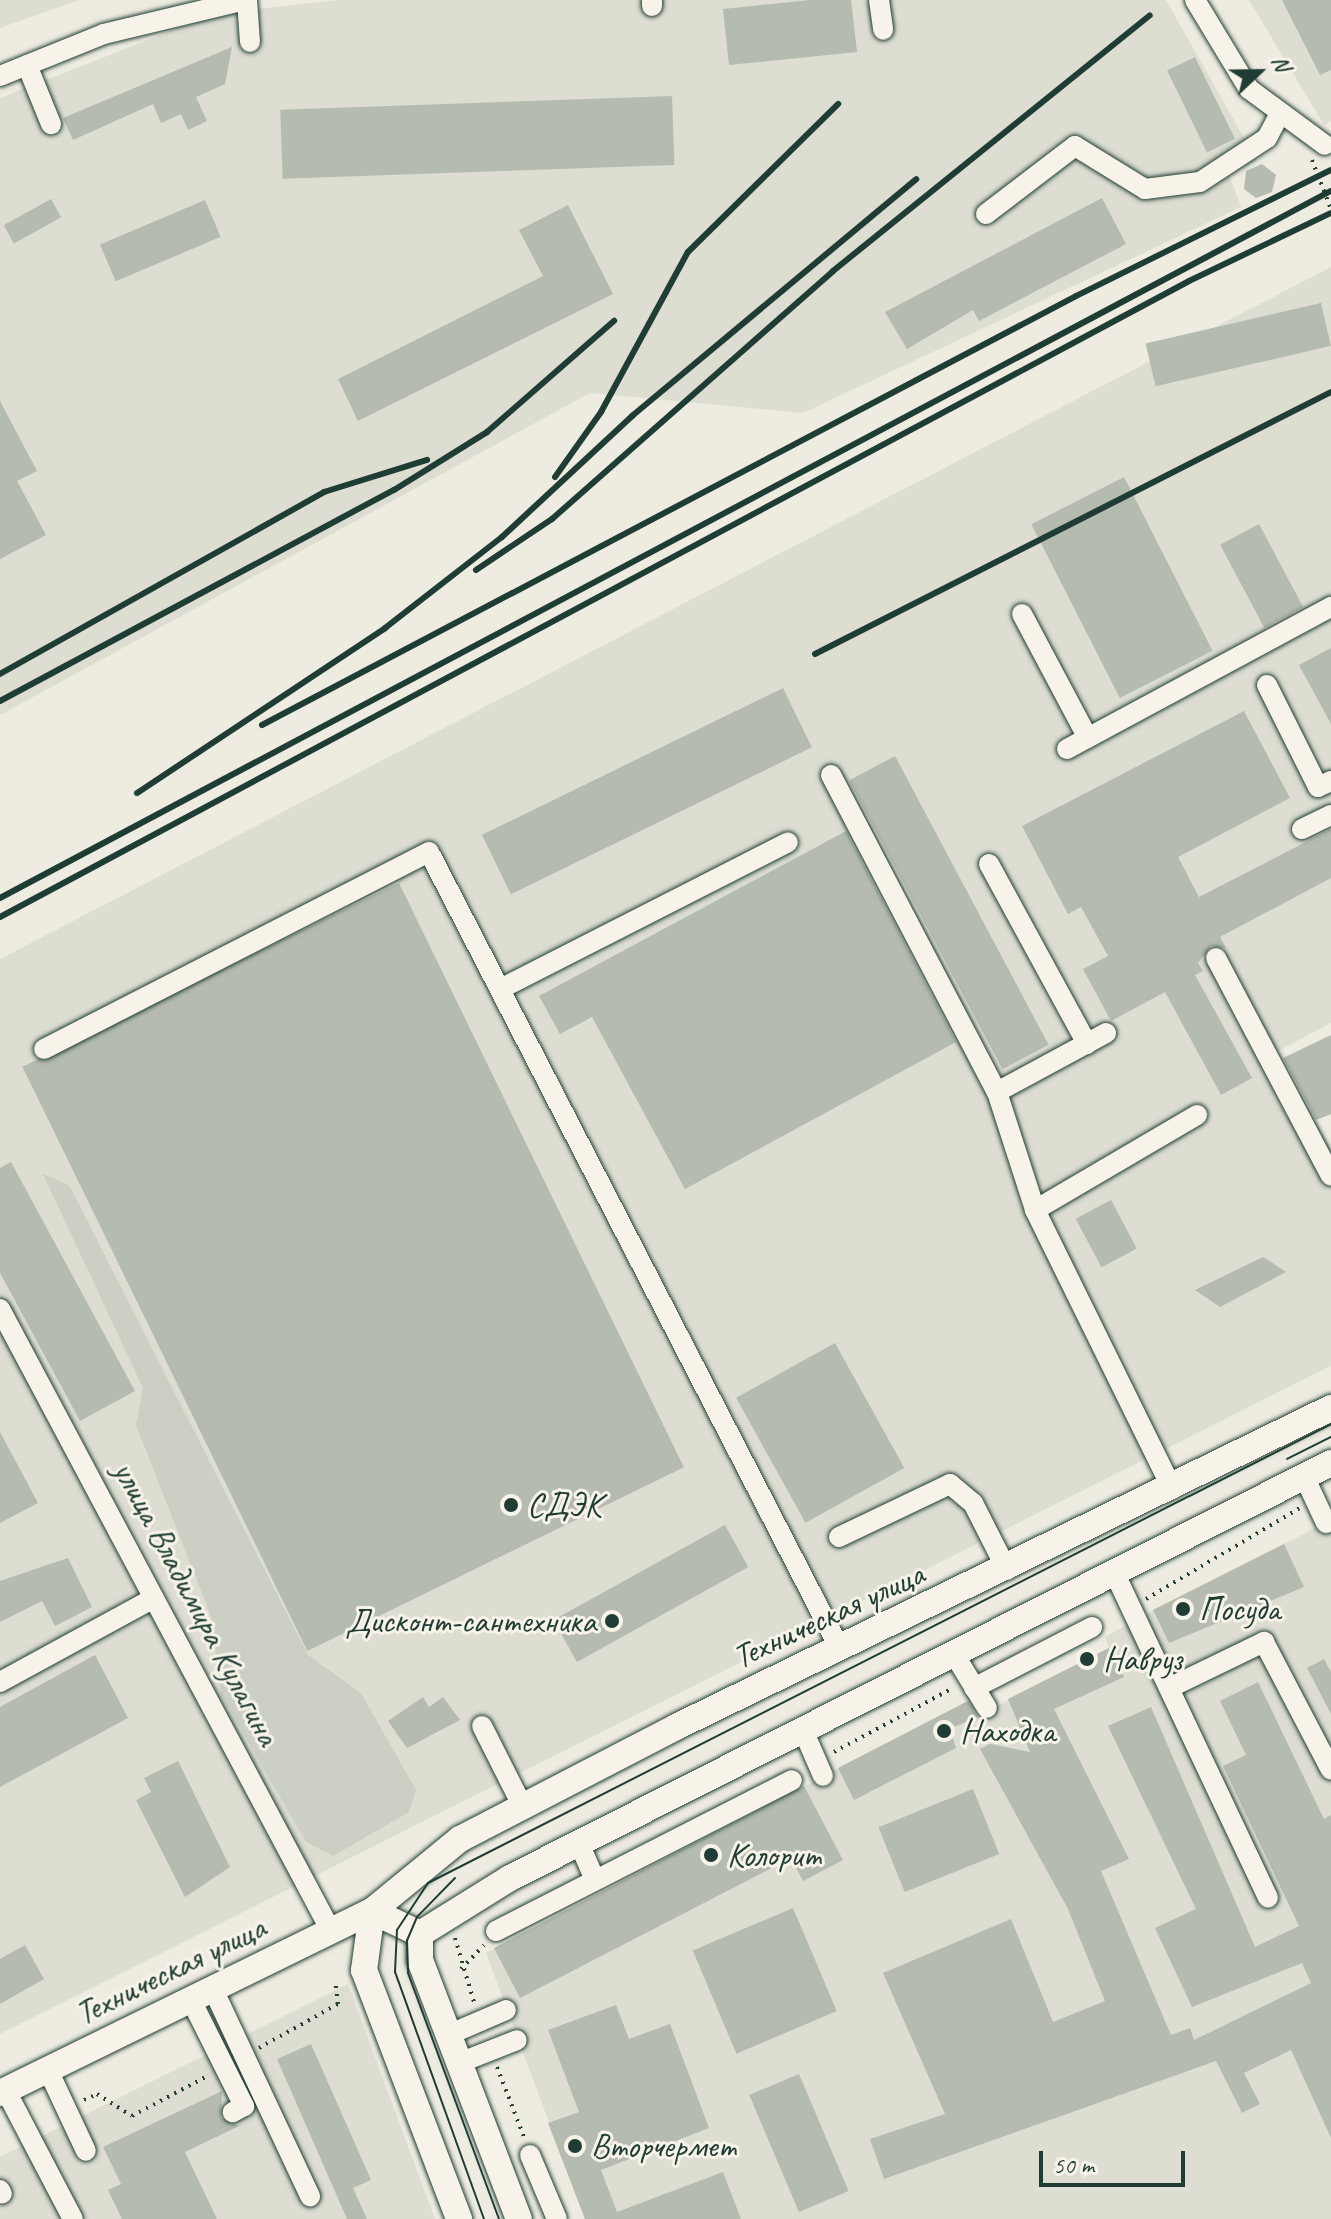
<!DOCTYPE html>
<html>
<head>
<meta charset="utf-8">
<style>
	body { margin:0 }
	#map { position:relative; width:1331px; height:2219px; overflow:hidden; background:#eeece1; font-family:Caveat,sans-serif }
	div>[style] { position:absolute }
	[style*='--x'] { left:calc(var(--x)*1px); top:calc(var(--y)*1px); width:calc(var(--w)*1px); rotate:calc(var(--a)*1deg) }
	.built>* { inset:0; background:#ddddd2 }
	.green>* { inset:0; background:#cccfc4 }
	.building>* { inset:0; background:#b5bbb0; transform-origin:0 0 }
	.path>* { height:4px; margin-top:-2px; transform-origin:0; background:repeating-linear-gradient(90deg,#1f3d34 0 2px,transparent 0 8px) }
	.roads { filter:drop-shadow(0 0 2px #1f3d34) drop-shadow(0 0 2px #1f3d34) }
	.minor>* { height:20px; margin:-10px; padding:0 10px; transform-origin:10px; border-radius:10px; background:#f7f3e8 }
	.major>* { height:26px; margin:-13px; padding:0 13px; transform-origin:13px; border-radius:13px; background:#f7f3e8 }
	.tram>* { height:2px; margin:-1px; padding:0 1px; transform-origin:1px; border-radius:1px; background:#1f3d34 }
	.rail>* { height:6px; margin:-3px; padding:0 3px; transform-origin:3px; border-radius:3px; background:#1f3d34 }
	.dots>* { width:22px; height:22px; translate:-50% -50%; box-sizing:border-box; border:4px solid #f7f3e8; border-radius:50% }
	span { translate:-50% -50%; white-space:nowrap; text-align:center; line-height:1.15; -webkit-text-stroke:6px #f7f3e8; paint-order:stroke }
	.poi-label { font-size:34px; color:#1f3d34 }
	.left { translate:0 -50%; text-align:left }
	.right { translate:-100% -50%; text-align:right }
	.street-label { font-size:34px; color:#1f3d34 }
	.north { position:absolute; left:1219px; top:32px; width:80px; height:80px; -webkit-text-stroke:6px #f7f3e8; paint-order:stroke; rotate:68deg; font-size:22px; font-weight:700; line-height:32px; text-align:center; color:#1f3d34 }
	.north::after { content:''; display:block; margin:auto; width:28px; height:36px; background:#1f3d34; clip-path:polygon(50% 0,100% 100%,50% 72%,0 100%) }
	.scale { position:absolute; left:1039px; top:2151px; width:146px; height:36px; box-sizing:border-box; border:4px solid #1f3d34; border-top:0; padding-left:10px; font-size:24px; line-height:28px; white-space:nowrap; color:#1f3d34; -webkit-text-stroke:6px #f7f3e8; paint-order:stroke }
</style>
</head>
<body>
<div id="map">
	<div class="built">
		<div style="clip-path:polygon(0 0,79px 0,0 28px)"></div>
		<div style="clip-path:polygon(338px 0,1166px 0,1257px 161px,1229px 174px,1241px 207px,803px 413px,590px 393px,0 715px,0 98px,214px 14px)"></div>
		<div style="clip-path:polygon(1249px 0,1331px 0,1331px 121px,1324px 125px)"></div>
		<div style="clip-path:polygon(1331px 267px,1331px 1023px,1278px 1051px,1331px 1149px,1331px 1366px,0 2034px,0 959px)"></div>
		<div style="clip-path:polygon(1331px 1520px,1331px 2219px,585px 2219px,486px 1953px,971px 1699px,980px 1715px,1109px 1648px,1105px 1637px,1153px 1610px)"></div>
		<div style="clip-path:polygon(348px 1984px,435px 2219px,0 2219px,0 2157px)"></div>
	</div>
	<div class="green">
		<div style="clip-path:polygon(43px 1174px,69px 1185px,308px 1655px,361px 1693px,416px 1790px,409px 1812px,333px 1856px,306px 1842px,221px 1695px,211px 1616px,136px 1425px,143px 1388px)"></div>
	</div>
	<div class="building">
		<div style="clip-path:polygon(810px 0,851px 0,857px 52px,729px 65px,723px 9px)"></div>
		<div style="clip-path:polygon(1282px 0,1331px 0,1331px 70px,1320px 75px)"></div>
		<div style="clip-path:polygon(232px 47px,225px 84px,196px 97px,207px 121px,188px 130px,181px 114px,161px 123px,153px 104px,73px 140px,63px 118px)"></div>
		<div style="left:1195px;top:57px;width:91px;height:31px;rotate:64deg"></div>
		<div style="left:672px;top:96px;width:69px;height:392px;rotate:88deg"></div>
		<div style="clip-path:polygon(1262px 164px,1276px 175px,1272px 192px,1256px 198px,1244px 189px,1246px 171px)"></div>
		<div style="clip-path:polygon(1102px 198px,1126px 244px,979px 321px,973px 310px,907px 349px,885px 312px)"></div>
		<div style="left:51px;top:199px;width:21px;height:54px;rotate:61deg"></div>
		<div style="left:205px;top:200px;width:40px;height:114px;rotate:67deg"></div>
		<div style="clip-path:polygon(568px 205px,613px 294px,358px 421px,338px 379px,543px 276px,519px 230px)"></div>
		<div style="left:1321px;top:303px;width:44px;height:180px;rotate:77deg"></div>
		<div style="clip-path:polygon(0 401px,37px 471px,17px 481px,46px 535px,0 559px)"></div>
		<div style="left:1124px;top:477px;width:195px;height:104px;rotate:63deg"></div>
		<div style="left:1259px;top:524px;width:94px;height:44px;rotate:62deg"></div>
		<div style="clip-path:polygon(1331px 648px,1331px 724px,1299px 665px)"></div>
		<div style="left:783px;top:688px;width:66px;height:335px;rotate:64deg"></div>
		<div style="clip-path:polygon(1244px 711px,1290px 798px,1178px 857px,1199px 897px,1331px 829px,1331px 878px,1220px 937px,1226px 948px,1211px 946px,1198px 963px,1203px 971px,1195px 975px,1252px 1078px,1221px 1095px,1165px 992px,1111px 1021px,1083px 969px,1108px 956px,1081px 907px,1068px 914px,1022px 826px)"></div>
		<div style="left:895px;top:756px;width:327px;height:52px;rotate:62deg"></div>
		<div style="clip-path:polygon(846px 831px,956px 1042px,685px 1189px,592px 1017px,560px 1034px,539px 996px)"></div>
		<div style="left:399px;top:883px;width:650px;height:419px;rotate:64deg"></div>
		<div style="clip-path:polygon(1331px 1035px,1331px 1114px,1316px 1120px,1283px 1058px)"></div>
		<div style="clip-path:polygon(11px 1162px,135px 1391px,80px 1421px,0 1273px,0 1168px)"></div>
		<div style="left:1111px;top:1200px;width:55px;height:40px;rotate:62deg"></div>
		<div style="clip-path:polygon(1263px 1257px,1286px 1272px,1220px 1307px,1195px 1290px)"></div>
		<div style="left:835px;top:1343px;width:143px;height:113px;rotate:61deg"></div>
		<div style="clip-path:polygon(0 1432px,38px 1503px,0 1523px)"></div>
		<div style="left:725px;top:1525px;width:48px;height:196px;rotate:61deg"></div>
		<div style="clip-path:polygon(1284px 1544px,1304px 1587px,1169px 1643px,1153px 1610px)"></div>
		<div style="clip-path:polygon(68px 1558px,92px 1607px,55px 1626px,42px 1601px,0 1622px,0 1581px)"></div>
		<div style="clip-path:polygon(1109px 1648px,1124px 1677px,1054px 1709px,1129px 1859px,1101px 1871px,1171px 2035px,1190px 2028px,1194px 2040px,1311px 1983px,1302px 1963px,1192px 2007px,1155px 1928px,1196px 1909px,1108px 1726px,1151px 1707px,1255px 1947px,1299px 1926px,1223px 1766px,1246px 1755px,1220px 1701px,1258px 1682px,1324px 1819px,1331px 1815px,1331px 2138px,1291px 2050px,1244px 2073px,1260px 2104px,1242px 2113px,1216px 2061px,884px 2179px,870px 2139px,945px 2114px,883px 1973px,1011px 1919px,1053px 2022px,1105px 2001px,1068px 1909px,980px 1749px,990px 1744px,1030px 1752px,1008px 1699px)"></div>
		<div style="clip-path:polygon(95px 1655px,128px 1718px,0 1787px,0 1707px)"></div>
		<div style="clip-path:polygon(1324px 1659px,1331px 1672px,1331px 1714px,1307px 1668px)"></div>
		<div style="clip-path:polygon(423px 1697px,429px 1707px,443px 1697px,460px 1720px,407px 1748px,388px 1721px)"></div>
		<div style="clip-path:polygon(968px 1701px,978px 1717px,949px 1729px,956px 1748px,854px 1800px,838px 1768px)"></div>
		<div style="clip-path:polygon(178px 1761px,230px 1867px,185px 1897px,136px 1800px,151px 1792px,144px 1778px)"></div>
		<div style="clip-path:polygon(804px 1786px,843px 1860px,803px 1881px,791px 1858px,520px 1998px,494px 1948px)"></div>
		<div style="left:973px;top:1789px;width:70px;height:102px;rotate:68deg"></div>
		<div style="left:793px;top:1908px;width:112px;height:109px;rotate:67deg"></div>
		<div style="clip-path:polygon(25px 1945px,44px 1979px,0 2004px,0 1959px)"></div>
		<div style="clip-path:polygon(616px 2005px,629px 2039px,670px 2024px,709px 2128px,601px 2170px,617px 2212px,723px 2172px,741px 2219px,585px 2219px,548px 2123px,579px 2112px,548px 2030px)"></div>
		<div style="clip-path:polygon(311px 2044px,371px 2180px,353px 2188px,367px 2219px,347px 2219px,277px 2059px)"></div>
		<div style="left:799px;top:2074px;width:127px;height:54px;rotate:67deg"></div>
		<div style="clip-path:polygon(222px 2091px,221px 2118px,239px 2126px,185px 2152px,217px 2219px,122px 2219px,108px 2190px,121px 2184px,103px 2147px)"></div>
	</div>
	<div class="path">
		<div style="--x:1312;--y:160;--w:53;--a:68.8"></div>
		<div style="--x:1146;--y:1599;--w:179;--a:-30.6"></div>
		<div style="--x:834;--y:1752;--w:135;--a:-28.3"></div>
		<div style="--x:455;--y:1938;--w:67;--a:73.5"></div>
		<div style="--x:461;--y:1969;--w:33;--a:-46"></div>
		<div style="--x:259;--y:2048;--w:90;--a:-29.1"></div>
		<div style="--x:338;--y:2004;--w:23;--a:-97"></div>
		<div style="--x:497;--y:2067;--w:75;--a:68.9"></div>
		<div style="--x:84;--y:2100;--w:14;--a:-25"></div>
		<div style="--x:97;--y:2094;--w:41;--a:32.2"></div>
		<div style="--x:132;--y:2116;--w:87;--a:-28"></div>
	</div>
	<div class="roads">
		<div class="minor">
			<div style="--x:247;--y:0;--w:42;--a:85.9"></div>
			<div style="--x:652;--y:0;--w:6;--a:90"></div>
			<div style="--x:879;--y:0;--w:30;--a:82"></div>
			<div style="--x:1195;--y:0;--w:104;--a:58.8"></div>
			<div style="--x:1249;--y:89;--w:94;--a:36.4"></div>
			<div style="--x:27;--y:65;--w:64;--a:67.9"></div>
			<div style="--x:0;--y:76;--w:112;--a:-22"></div>
			<div style="--x:104;--y:34;--w:146;--a:-13.5"></div>
			<div style="--x:986;--y:214;--w:112;--a:-37.4"></div>
			<div style="--x:1075;--y:146;--w:82;--a:31.6"></div>
			<div style="--x:1145;--y:189;--w:55;--a:-7.3"></div>
			<div style="--x:1200;--y:182;--w:80;--a:-33.3"></div>
			<div style="--x:1267;--y:138;--w:24;--a:-62"></div>
			<div style="--x:1022;--y:614;--w:140;--a:62"></div>
			<div style="--x:1267;--y:685;--w:114;--a:63.4"></div>
			<div style="--x:1318;--y:787;--w:14;--a:-25"></div>
			<div style="--x:1067;--y:749;--w:300;--a:-28.3"></div>
			<div style="--x:831;--y:775;--w:358;--a:62.4"></div>
			<div style="--x:997;--y:1092;--w:124;--a:72.1"></div>
			<div style="--x:1035;--y:1210;--w:311;--a:63.8"></div>
			<div style="--x:1302;--y:829;--w:32;--a:-26"></div>
			<div style="--x:989;--y:864;--w:205;--a:61.4"></div>
			<div style="--x:1216;--y:958;--w:246;--a:62.2"></div>
			<div style="--x:500;--y:989;--w:323;--a:-27"></div>
			<div style="--x:44;--y:1049;--w:432;--a:-27.1"></div>
			<div style="--x:429;--y:852;--w:897;--a:62.72"></div>
			<div style="--x:997;--y:1092;--w:124;--a:-28.4"></div>
			<div style="--x:1035;--y:1210;--w:188;--a:-30.4"></div>
			<div style="--x:0;--y:1309;--w:705;--a:61.98"></div>
			<div style="--x:1304;--y:1476;--w:52;--a:64.9"></div>
			<div style="--x:839;--y:1537;--w:123;--a:-25.5"></div>
			<div style="--x:950;--y:1484;--w:30;--a:40"></div>
			<div style="--x:973;--y:1503;--w:75;--a:63.1"></div>
			<div style="--x:1115;--y:1574;--w:358;--a:64.7"></div>
			<div style="--x:954;--y:1654;--w:63;--a:58.6"></div>
			<div style="--x:0;--y:1682;--w:175;--a:-28.6"></div>
			<div style="--x:974;--y:1688;--w:133;--a:-27.3"></div>
			<div style="--x:1169;--y:1688;--w:106;--a:-25.8"></div>
			<div style="--x:1264;--y:1642;--w:144;--a:62.4"></div>
			<div style="--x:482;--y:1726;--w:91;--a:63.2"></div>
			<div style="--x:803;--y:1730;--w:50;--a:66.5"></div>
			<div style="--x:579;--y:1843;--w:40;--a:66.6"></div>
			<div style="--x:496;--y:1931;--w:332;--a:-27"></div>
			<div style="--x:213;--y:1989;--w:229;--a:64.9"></div>
			<div style="--x:191;--y:2000;--w:119;--a:63.4"></div>
			<div style="--x:244;--y:2106;--w:13;--a:151"></div>
			<div style="--x:448;--y:2035;--w:63;--a:-23.3"></div>
			<div style="--x:459;--y:2063;--w:62;--a:-21.6"></div>
			<div style="--x:48;--y:2070;--w:89;--a:64.9"></div>
			<div style="--x:6;--y:2091;--w:144;--a:62.4"></div>
			<div style="--x:530;--y:2155;--w:69;--a:67.1"></div>
			<div style="--x:0;--y:2190;--w:4;--a:63"></div>
		</div>
		<div class="major">
			<div style="--x:372;--y:1911;--w:53;--a:25.6"></div>
			<div style="--x:420;--y:1934;--w:106;--a:-31.9"></div>
			<div style="--x:510;--y:1878;--w:920;--a:-26.82"></div>
			<div style="--x:372;--y:1911;--w:60;--a:97.7"></div>
			<div style="--x:364;--y:1970;--w:267;--a:69.1"></div>
			<div style="--x:420;--y:1934;--w:26;--a:90"></div>
			<div style="--x:420;--y:1960;--w:277;--a:69.1"></div>
			<div style="--x:0;--y:2093;--w:414;--a:-26.1"></div>
			<div style="--x:372;--y:1911;--w:114;--a:-39.3"></div>
			<div style="--x:460;--y:1839;--w:243;--a:-27.4"></div>
			<div style="--x:676;--y:1727;--w:729;--a:-25.97"></div>
		</div>
	</div>
	<div class="tram">
		<div style="--x:1287;--y:1459;--w:49;--a:-26.6"></div>
		<div style="--x:455;--y:1878;--w:54;--a:134.3"></div>
		<div style="--x:417;--y:1917;--w:25;--a:113"></div>
		<div style="--x:407;--y:1940;--w:33;--a:88"></div>
		<div style="--x:408;--y:1973;--w:262;--a:69.7"></div>
		<div style="--x:484;--y:2219;--w:263;--a:-109.8"></div>
		<div style="--x:395;--y:1972;--w:42;--a:-87.3"></div>
		<div style="--x:397;--y:1930;--w:56;--a:-56.6"></div>
		<div style="--x:428;--y:1883;--w:1013;--a:-26.94"></div>
	</div>
	<div class="rail">
		<div style="--x:555;--y:477;--w:80;--a:-54.7"></div>
		<div style="--x:601;--y:412;--w:182;--a:-61.5"></div>
		<div style="--x:688;--y:252;--w:211;--a:-44.6"></div>
		<div style="--x:476;--y:570;--w:92;--a:-33.9"></div>
		<div style="--x:552;--y:519;--w:375;--a:-41.4"></div>
		<div style="--x:833;--y:271;--w:407;--a:-38.9"></div>
		<div style="--x:815;--y:654;--w:579;--a:-26.92"></div>
		<div style="--x:0;--y:674;--w:372;--a:-29.3"></div>
		<div style="--x:324;--y:492;--w:108;--a:-17.3"></div>
		<div style="--x:0;--y:701;--w:447;--a:-28.2"></div>
		<div style="--x:394;--y:490;--w:110;--a:-31.9"></div>
		<div style="--x:487;--y:432;--w:169;--a:-41.2"></div>
		<div style="--x:262;--y:725;--w:920;--a:-27.79"></div>
		<div style="--x:1076;--y:296;--w:284;--a:-26.3"></div>
		<div style="--x:137;--y:793;--w:298;--a:-33.6"></div>
		<div style="--x:385;--y:628;--w:148;--a:-37.9"></div>
		<div style="--x:502;--y:537;--w:178;--a:-42.9"></div>
		<div style="--x:632;--y:416;--w:370;--a:-39.8"></div>
		<div style="--x:0;--y:898;--w:1507;--a:-27.98"></div>
		<div style="--x:0;--y:917;--w:1348;--a:-28.14"></div>
		<div style="--x:1189;--y:281;--w:157;--a:-25.6"></div>
	</div>
	<div class="dots">
		<div style="left:511px;top:1505px;background:#1f3d34"></div>
		<div style="left:1183px;top:1609px;background:#1f3d34"></div>
		<div style="left:612px;top:1621px;background:#1f3d34"></div>
		<div style="left:1087px;top:1659px;background:#1f3d34"></div>
		<div style="left:944px;top:1731px;background:#1f3d34"></div>
		<div style="left:711px;top:1855px;background:#1f3d34"></div>
		<div style="left:575px;top:2146px;background:#1f3d34"></div>
	</div>
	<div class="poi-label">
		<span class="left" style="left:527px;top:1505px">СДЭК</span>
		<span class="left" style="left:1199px;top:1609px">Посуда</span>
		<span class="right" style="left:596px;top:1621px">Дисконт-сантехника</span>
		<span class="left" style="left:1103px;top:1659px">Навруз</span>
		<span class="left" style="left:960px;top:1731px">Находка</span>
		<span class="left" style="left:727px;top:1855px">Колорит</span>
		<span class="left" style="left:591px;top:2146px">Вторчермет</span>
	</div>
	<div class="street-label">
		<span style="left:197px;top:1603px;rotate:62deg">улица Владимира Кулагина</span>
		<span style="left:828px;top:1615px;rotate:-25deg">Техническая улица</span>
		<span style="left:170px;top:1970px;rotate:-26deg">Техническая улица</span>
	</div>
	<div class="north">N</div>
	<div class="scale">50 m</div>
</div>
</body>
</html>
